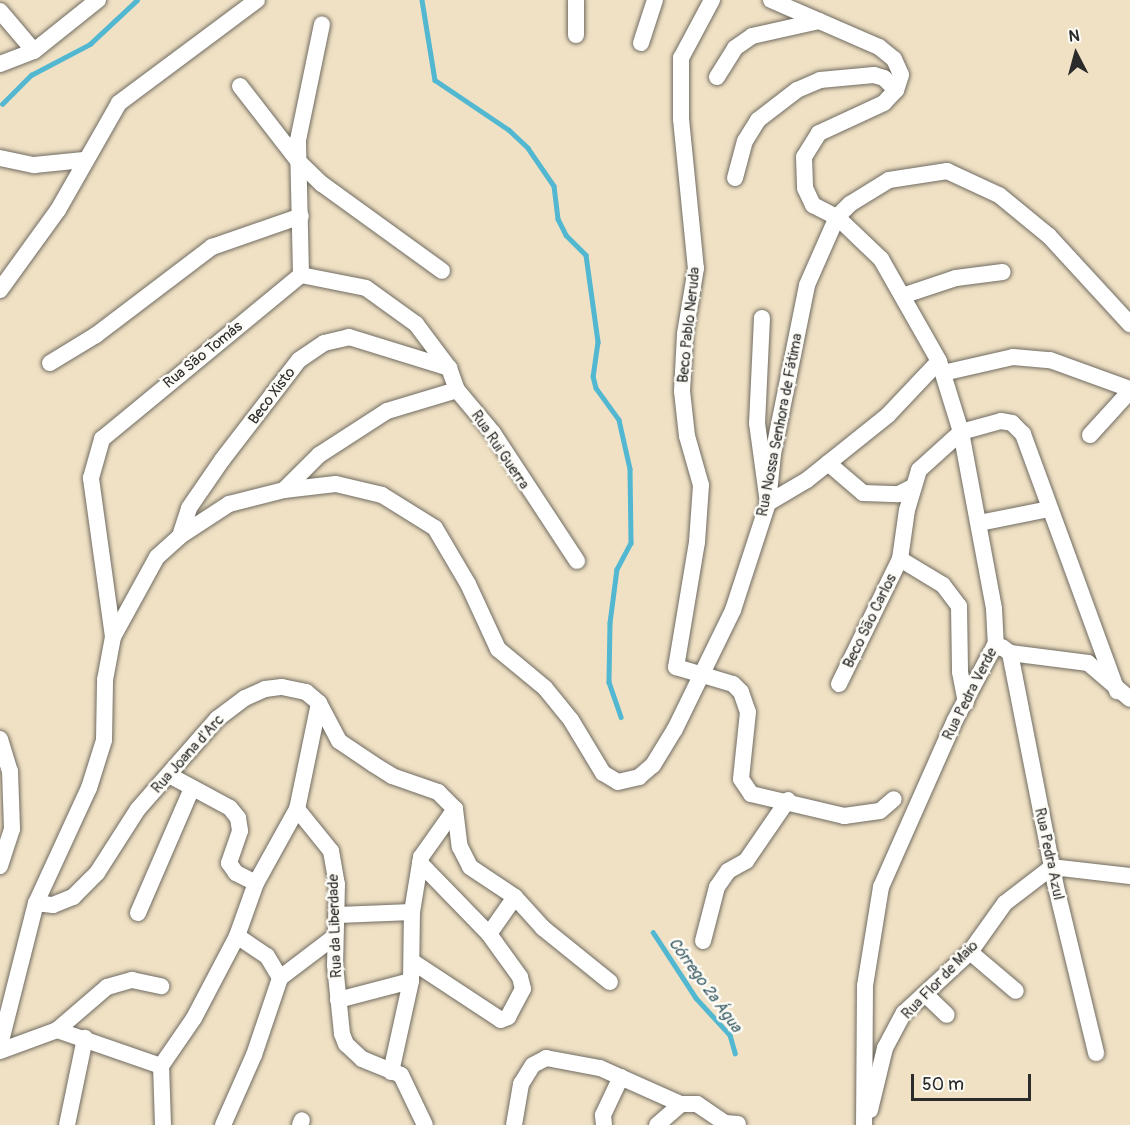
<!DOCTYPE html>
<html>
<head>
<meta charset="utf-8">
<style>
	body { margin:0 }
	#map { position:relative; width:1130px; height:1125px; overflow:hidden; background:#f0e1c4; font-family:Pangolin,sans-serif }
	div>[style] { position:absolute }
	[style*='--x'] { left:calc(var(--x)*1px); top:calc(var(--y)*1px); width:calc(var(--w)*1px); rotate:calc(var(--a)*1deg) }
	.stream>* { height:4.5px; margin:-2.25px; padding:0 2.25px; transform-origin:2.25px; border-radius:2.25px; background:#52b7d1 }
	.roads { filter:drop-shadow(0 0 2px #706b61) drop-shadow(0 0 2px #706b61) }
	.minor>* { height:16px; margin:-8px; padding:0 8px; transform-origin:8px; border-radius:8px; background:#fff }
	span { translate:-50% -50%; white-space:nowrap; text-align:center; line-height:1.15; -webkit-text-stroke:5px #fdfcf7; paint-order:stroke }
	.street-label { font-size:15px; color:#2b2b2b }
	.water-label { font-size:16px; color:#395c65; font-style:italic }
	.north { position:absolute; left:1046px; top:24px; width:60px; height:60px; -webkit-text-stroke:4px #fdfcf7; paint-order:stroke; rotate:354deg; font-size:16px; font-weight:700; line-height:24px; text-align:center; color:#2b2b2b }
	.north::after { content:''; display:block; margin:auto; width:21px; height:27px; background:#2b2b2b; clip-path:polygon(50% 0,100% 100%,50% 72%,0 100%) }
	.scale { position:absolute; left:911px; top:1074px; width:120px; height:27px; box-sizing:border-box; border:3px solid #2b2b2b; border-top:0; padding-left:8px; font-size:18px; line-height:21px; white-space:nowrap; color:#2b2b2b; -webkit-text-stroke:4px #fdfcf7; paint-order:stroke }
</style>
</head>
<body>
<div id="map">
	<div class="stream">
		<div style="--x:422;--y:0;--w:81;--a:80.8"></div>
		<div style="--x:435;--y:80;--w:89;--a:34"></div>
		<div style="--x:509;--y:130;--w:26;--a:43"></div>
		<div style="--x:528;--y:148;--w:46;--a:55.6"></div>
		<div style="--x:554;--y:186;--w:33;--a:83"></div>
		<div style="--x:558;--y:219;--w:18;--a:63"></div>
		<div style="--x:566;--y:235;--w:28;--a:45"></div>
		<div style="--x:586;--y:255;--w:88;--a:82.1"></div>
		<div style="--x:598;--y:342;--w:34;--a:98"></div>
		<div style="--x:593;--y:376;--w:12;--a:76"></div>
		<div style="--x:596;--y:388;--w:39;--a:54"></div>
		<div style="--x:619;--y:420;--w:50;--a:77.3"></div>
		<div style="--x:630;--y:469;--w:74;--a:89.2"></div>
		<div style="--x:631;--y:543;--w:30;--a:118"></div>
		<div style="--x:617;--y:569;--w:54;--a:97.4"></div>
		<div style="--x:610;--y:623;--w:59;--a:91"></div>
		<div style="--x:609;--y:682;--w:37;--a:71"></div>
		<div style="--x:2;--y:104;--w:41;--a:-45"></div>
		<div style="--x:31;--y:75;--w:67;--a:-27.7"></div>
		<div style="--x:90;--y:44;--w:64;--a:-43.1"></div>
		<div style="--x:653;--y:932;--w:79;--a:56.9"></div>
		<div style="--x:696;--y:998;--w:50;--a:47.4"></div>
		<div style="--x:730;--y:1035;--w:19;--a:74"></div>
	</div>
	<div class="roads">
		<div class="minor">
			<div style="--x:712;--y:0;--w:66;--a:118.1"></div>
			<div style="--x:681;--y:58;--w:61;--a:90"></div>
			<div style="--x:681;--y:119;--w:150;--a:84.3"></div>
			<div style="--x:696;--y:268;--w:67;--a:99.5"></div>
			<div style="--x:685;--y:334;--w:57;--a:93"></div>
			<div style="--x:682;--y:391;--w:45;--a:83.7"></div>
			<div style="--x:687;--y:436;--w:51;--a:74.1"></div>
			<div style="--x:701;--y:485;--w:57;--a:94"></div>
			<div style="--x:697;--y:542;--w:127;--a:99.5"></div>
			<div style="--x:676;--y:667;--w:59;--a:16.6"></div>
			<div style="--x:733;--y:684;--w:11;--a:45"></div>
			<div style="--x:741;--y:692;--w:21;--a:71"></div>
			<div style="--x:748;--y:712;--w:67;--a:96"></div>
			<div style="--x:741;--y:779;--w:18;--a:56"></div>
			<div style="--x:751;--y:794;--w:96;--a:13.3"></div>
			<div style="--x:844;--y:816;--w:36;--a:-8"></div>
			<div style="--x:880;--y:811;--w:18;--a:-41"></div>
			<div style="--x:771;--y:0;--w:118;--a:23.5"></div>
			<div style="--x:879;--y:47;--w:19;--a:39"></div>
			<div style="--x:894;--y:59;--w:17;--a:66"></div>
			<div style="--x:901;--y:75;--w:16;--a:108"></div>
			<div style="--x:896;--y:90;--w:18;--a:133"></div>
			<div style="--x:884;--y:103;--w:72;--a:155.2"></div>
			<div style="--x:819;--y:133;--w:28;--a:122"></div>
			<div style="--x:804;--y:157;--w:31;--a:88"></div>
			<div style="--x:805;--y:188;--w:19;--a:65"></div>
			<div style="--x:813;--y:205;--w:27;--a:27"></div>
			<div style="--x:837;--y:217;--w:61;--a:43.7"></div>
			<div style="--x:881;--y:259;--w:117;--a:60.4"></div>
			<div style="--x:939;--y:361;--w:74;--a:72.8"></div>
			<div style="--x:961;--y:432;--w:180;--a:79.4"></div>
			<div style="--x:994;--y:609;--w:34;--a:87"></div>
			<div style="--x:996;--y:643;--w:87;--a:118"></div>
			<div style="--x:955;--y:720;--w:183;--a:113.9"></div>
			<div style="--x:881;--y:887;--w:100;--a:99.2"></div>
			<div style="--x:865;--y:986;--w:139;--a:90.4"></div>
			<div style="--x:0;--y:11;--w:52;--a:49.6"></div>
			<div style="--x:576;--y:35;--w:35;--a:-90"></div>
			<div style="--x:641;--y:43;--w:45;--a:-72"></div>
			<div style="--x:0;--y:64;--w:36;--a:-21"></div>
			<div style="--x:34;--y:51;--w:82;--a:-38.6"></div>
			<div style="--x:717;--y:77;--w:34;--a:-58"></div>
			<div style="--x:735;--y:48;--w:21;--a:-35"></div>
			<div style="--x:752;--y:36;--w:69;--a:-12.6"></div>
			<div style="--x:240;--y:86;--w:96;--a:52.2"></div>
			<div style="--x:299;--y:162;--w:32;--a:44"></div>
			<div style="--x:322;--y:184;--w:148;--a:35.9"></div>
			<div style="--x:0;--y:158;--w:35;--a:12"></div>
			<div style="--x:34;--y:165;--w:50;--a:-5.7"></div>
			<div style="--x:735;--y:178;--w:38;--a:-75"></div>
			<div style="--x:745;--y:141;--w:25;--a:-58"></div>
			<div style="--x:758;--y:120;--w:49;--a:-37.6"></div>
			<div style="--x:797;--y:90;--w:25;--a:-23"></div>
			<div style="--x:820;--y:80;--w:54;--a:-5.3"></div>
			<div style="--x:874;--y:75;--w:10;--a:17"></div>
			<div style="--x:884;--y:78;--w:17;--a:45"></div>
			<div style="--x:301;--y:275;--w:135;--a:-91.3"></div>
			<div style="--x:298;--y:140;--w:118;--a:-78.3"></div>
			<div style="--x:0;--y:290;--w:99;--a:-54.1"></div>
			<div style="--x:58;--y:210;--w:123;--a:-60.3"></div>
			<div style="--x:119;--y:103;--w:172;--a:-36.7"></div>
			<div style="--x:905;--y:295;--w:54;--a:-18.4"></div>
			<div style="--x:956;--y:278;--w:47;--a:-7.3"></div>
			<div style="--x:762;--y:318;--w:105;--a:92.7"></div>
			<div style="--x:757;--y:423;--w:81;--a:82.2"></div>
			<div style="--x:768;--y:503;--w:45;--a:-30.5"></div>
			<div style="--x:807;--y:480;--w:104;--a:-38.7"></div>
			<div style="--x:888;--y:415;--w:74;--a:-46.6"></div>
			<div style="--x:50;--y:363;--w:54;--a:-31.3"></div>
			<div style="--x:96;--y:335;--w:146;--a:-37.2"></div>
			<div style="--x:212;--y:247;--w:94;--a:-19.2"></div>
			<div style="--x:943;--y:373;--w:72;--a:-12.9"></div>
			<div style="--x:1013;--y:357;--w:37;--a:5"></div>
			<div style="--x:1050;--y:360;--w:85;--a:19.9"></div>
			<div style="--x:1090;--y:435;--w:59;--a:-47.7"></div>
			<div style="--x:828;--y:463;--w:46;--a:40.6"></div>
			<div style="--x:863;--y:493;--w:36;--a:2"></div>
			<div style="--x:899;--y:494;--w:16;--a:-27"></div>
			<div style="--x:284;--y:490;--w:49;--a:-45"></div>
			<div style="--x:319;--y:455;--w:81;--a:-32.9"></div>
			<div style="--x:387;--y:411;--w:73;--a:-16.7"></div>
			<div style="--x:457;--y:390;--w:56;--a:50.1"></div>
			<div style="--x:493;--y:433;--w:153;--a:56.7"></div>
			<div style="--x:979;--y:523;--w:71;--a:-11.3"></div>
			<div style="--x:180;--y:536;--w:29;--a:-72"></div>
			<div style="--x:189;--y:508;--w:58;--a:-55.5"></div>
			<div style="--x:222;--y:460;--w:126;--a:-52.4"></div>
			<div style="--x:299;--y:360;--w:30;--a:-34"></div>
			<div style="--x:324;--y:343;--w:26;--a:-13"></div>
			<div style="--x:349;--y:337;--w:105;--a:17.2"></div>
			<div style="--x:900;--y:559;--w:50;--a:31.2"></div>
			<div style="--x:943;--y:585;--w:26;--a:53"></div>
			<div style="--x:959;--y:606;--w:66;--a:89.1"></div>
			<div style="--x:960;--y:672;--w:31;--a:79"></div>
			<div style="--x:113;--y:637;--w:161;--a:-97.9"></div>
			<div style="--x:91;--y:478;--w:41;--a:-74.2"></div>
			<div style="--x:102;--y:439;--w:258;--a:-39.5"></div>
			<div style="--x:301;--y:275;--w:66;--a:11.3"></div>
			<div style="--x:366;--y:288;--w:62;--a:35.8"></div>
			<div style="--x:416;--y:324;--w:55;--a:53.1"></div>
			<div style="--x:449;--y:368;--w:23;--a:70"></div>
			<div style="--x:1002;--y:647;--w:10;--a:37"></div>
			<div style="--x:1010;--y:653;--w:79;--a:7.3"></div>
			<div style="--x:1088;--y:663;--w:55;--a:40.6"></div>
			<div style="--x:1010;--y:653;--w:234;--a:78.9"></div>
			<div style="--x:1055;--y:883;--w:175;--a:76.4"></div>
			<div style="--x:839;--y:684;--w:139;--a:-64"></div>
			<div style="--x:900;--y:559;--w:49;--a:-81.9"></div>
			<div style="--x:907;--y:510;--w:42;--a:-73.3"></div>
			<div style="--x:919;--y:470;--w:57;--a:-42.1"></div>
			<div style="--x:961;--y:432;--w:41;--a:-15.4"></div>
			<div style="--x:1001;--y:421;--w:11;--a:10"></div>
			<div style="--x:1012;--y:423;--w:16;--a:45"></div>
			<div style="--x:1023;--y:434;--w:274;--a:69.9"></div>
			<div style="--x:319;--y:703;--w:108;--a:101.7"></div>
			<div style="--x:297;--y:809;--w:54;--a:51"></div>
			<div style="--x:331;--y:851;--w:34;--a:80"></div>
			<div style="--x:337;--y:884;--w:81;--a:91.4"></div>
			<div style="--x:335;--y:965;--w:69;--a:84.2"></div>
			<div style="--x:342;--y:1034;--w:11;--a:68"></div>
			<div style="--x:346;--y:1044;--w:22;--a:43"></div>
			<div style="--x:362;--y:1059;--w:42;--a:22.3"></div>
			<div style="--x:401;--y:1075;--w:55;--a:64.4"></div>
			<div style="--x:0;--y:739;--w:34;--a:73"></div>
			<div style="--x:10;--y:771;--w:58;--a:88"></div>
			<div style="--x:12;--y:829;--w:39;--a:108"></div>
			<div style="--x:169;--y:775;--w:69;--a:28.4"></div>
			<div style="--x:230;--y:808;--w:13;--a:51"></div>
			<div style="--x:238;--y:818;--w:13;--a:81"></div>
			<div style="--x:240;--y:831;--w:34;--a:109"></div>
			<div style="--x:229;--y:863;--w:12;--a:55"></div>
			<div style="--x:236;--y:873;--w:22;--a:27"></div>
			<div style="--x:36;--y:903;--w:17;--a:7"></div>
			<div style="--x:53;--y:905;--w:22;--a:-22"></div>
			<div style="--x:73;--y:897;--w:34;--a:-45"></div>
			<div style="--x:97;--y:873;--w:76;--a:-57.4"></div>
			<div style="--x:138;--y:809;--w:120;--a:-48.7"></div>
			<div style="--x:217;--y:719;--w:35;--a:-37"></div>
			<div style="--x:245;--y:698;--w:22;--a:-24"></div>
			<div style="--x:265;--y:689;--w:17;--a:-7"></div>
			<div style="--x:282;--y:687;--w:25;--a:12"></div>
			<div style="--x:306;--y:692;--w:17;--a:40"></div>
			<div style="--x:319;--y:703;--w:43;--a:62.2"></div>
			<div style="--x:339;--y:741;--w:41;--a:34.1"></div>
			<div style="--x:373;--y:764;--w:22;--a:32"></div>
			<div style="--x:392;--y:776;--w:49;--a:19.2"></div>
			<div style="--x:438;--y:792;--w:24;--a:45"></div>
			<div style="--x:455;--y:809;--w:38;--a:83"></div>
			<div style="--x:460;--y:847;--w:22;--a:63"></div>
			<div style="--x:470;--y:867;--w:54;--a:33.7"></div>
			<div style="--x:515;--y:897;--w:42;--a:47.9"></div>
			<div style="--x:543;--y:928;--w:86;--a:38.9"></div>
			<div style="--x:138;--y:913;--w:136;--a:-66.6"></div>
			<div style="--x:338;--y:915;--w:74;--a:-2.3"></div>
			<div style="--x:489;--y:934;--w:45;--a:-54.9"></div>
			<div style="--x:237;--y:936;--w:36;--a:34"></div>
			<div style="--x:267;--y:956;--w:26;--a:59"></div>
			<div style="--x:703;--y:941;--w:56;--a:-75.5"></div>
			<div style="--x:717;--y:887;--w:19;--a:-55"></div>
			<div style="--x:728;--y:871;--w:21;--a:-29"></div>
			<div style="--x:746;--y:861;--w:74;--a:-55.5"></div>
			<div style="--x:970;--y:952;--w:60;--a:40.3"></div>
			<div style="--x:413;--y:962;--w:105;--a:33.4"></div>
			<div style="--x:501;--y:1020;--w:8;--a:-23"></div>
			<div style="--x:508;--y:1017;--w:32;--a:-62"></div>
			<div style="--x:523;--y:989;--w:12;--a:-104"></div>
			<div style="--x:520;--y:977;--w:53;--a:-125.8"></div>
			<div style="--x:489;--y:934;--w:99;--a:-134.2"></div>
			<div style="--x:925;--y:994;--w:30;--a:44"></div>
			<div style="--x:338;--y:1000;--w:75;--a:-14.6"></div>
			<div style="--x:57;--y:1030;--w:66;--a:-40.7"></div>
			<div style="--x:107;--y:987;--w:26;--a:-16"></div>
			<div style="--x:132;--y:980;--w:30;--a:12"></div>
			<div style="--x:0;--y:1045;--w:146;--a:-75.8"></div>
			<div style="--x:36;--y:903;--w:127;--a:-65.3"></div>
			<div style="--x:89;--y:788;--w:50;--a:-72.6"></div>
			<div style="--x:104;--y:740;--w:60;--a:-89"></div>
			<div style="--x:105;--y:680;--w:44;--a:-79.5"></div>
			<div style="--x:113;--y:637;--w:91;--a:-61.2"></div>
			<div style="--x:157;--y:557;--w:31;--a:-42"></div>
			<div style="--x:180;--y:536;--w:59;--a:-33.1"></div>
			<div style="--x:229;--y:504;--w:57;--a:-14.3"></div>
			<div style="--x:284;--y:490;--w:52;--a:-6.6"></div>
			<div style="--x:336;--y:484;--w:47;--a:13.4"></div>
			<div style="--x:382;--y:495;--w:62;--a:31.9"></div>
			<div style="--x:435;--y:528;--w:65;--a:59.5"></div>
			<div style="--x:468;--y:584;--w:72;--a:65.2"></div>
			<div style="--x:498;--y:649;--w:61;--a:39.7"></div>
			<div style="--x:545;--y:688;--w:41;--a:50.9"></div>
			<div style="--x:571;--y:720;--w:62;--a:58.9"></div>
			<div style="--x:603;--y:773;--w:17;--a:31"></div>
			<div style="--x:618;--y:782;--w:22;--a:-13"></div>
			<div style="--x:639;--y:777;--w:18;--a:-41"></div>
			<div style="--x:653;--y:765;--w:42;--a:-58.6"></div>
			<div style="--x:675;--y:729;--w:132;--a:-64"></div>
			<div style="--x:733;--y:610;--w:113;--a:-71.9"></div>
			<div style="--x:768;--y:503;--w:49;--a:-84.2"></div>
			<div style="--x:773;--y:454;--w:172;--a:-78.6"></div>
			<div style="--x:807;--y:285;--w:74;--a:-66.2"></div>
			<div style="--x:837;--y:217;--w:18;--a:-45"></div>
			<div style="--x:850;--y:204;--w:46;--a:-31.6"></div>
			<div style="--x:889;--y:180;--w:59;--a:-8.8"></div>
			<div style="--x:947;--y:171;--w:57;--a:24.8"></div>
			<div style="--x:999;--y:195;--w:65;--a:39.4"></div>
			<div style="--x:1049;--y:236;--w:120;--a:47.4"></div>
			<div style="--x:0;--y:1051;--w:61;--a:-20.2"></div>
			<div style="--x:57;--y:1030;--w:110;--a:19.1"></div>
			<div style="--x:391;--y:1072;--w:93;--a:-77.6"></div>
			<div style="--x:411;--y:981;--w:69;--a:-89.2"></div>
			<div style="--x:412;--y:912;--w:56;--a:-80.7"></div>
			<div style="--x:421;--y:857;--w:59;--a:-54.7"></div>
			<div style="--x:870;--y:1110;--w:64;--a:-76.4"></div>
			<div style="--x:885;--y:1048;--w:40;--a:-62"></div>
			<div style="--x:904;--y:1013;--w:90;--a:-42.7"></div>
			<div style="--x:970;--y:952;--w:60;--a:-54.5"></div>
			<div style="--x:1005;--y:903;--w:59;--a:-37.5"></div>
			<div style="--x:1052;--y:867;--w:79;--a:6.6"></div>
			<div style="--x:67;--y:1125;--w:89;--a:-78.3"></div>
			<div style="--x:163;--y:1125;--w:59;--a:-91.9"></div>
			<div style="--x:161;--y:1066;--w:58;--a:-55.5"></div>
			<div style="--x:194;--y:1018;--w:93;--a:-62.3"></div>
			<div style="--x:237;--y:936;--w:56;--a:-70.3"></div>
			<div style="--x:256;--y:883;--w:85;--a:-61"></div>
			<div style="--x:223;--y:1125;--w:77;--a:-66.1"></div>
			<div style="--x:254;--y:1055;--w:81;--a:-71.3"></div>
			<div style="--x:280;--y:978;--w:68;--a:-37.2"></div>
			<div style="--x:300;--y:1125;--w:5;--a:-68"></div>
			<div style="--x:514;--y:1125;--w:42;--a:-80.3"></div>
			<div style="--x:521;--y:1084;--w:22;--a:-58"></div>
			<div style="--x:533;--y:1065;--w:15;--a:-28"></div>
			<div style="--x:546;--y:1058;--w:55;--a:10.5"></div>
			<div style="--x:600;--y:1068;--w:89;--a:24"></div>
			<div style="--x:681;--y:1104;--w:16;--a:0"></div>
			<div style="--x:697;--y:1104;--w:34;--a:34"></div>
			<div style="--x:725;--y:1123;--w:13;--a:4"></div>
			<div style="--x:604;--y:1125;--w:10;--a:-96"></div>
			<div style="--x:603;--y:1115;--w:42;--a:-64.7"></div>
			<div style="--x:657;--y:1125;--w:32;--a:-41"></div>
		</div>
	</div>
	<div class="street-label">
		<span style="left:689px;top:325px;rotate:-84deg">Beco Pablo Neruda</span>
		<span style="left:203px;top:355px;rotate:-39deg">Rua São Tomás</span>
		<span style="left:272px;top:396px;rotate:-53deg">Beco Xisto</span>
		<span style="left:780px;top:425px;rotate:-79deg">Rua Nossa Senhora de Fátima</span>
		<span style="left:500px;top:450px;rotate:56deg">Rua Rui Guerra</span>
		<span style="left:870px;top:621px;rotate:-64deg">Beco São Carlos</span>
		<span style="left:970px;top:694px;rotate:-63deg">Rua Pedra Verde</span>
		<span style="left:188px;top:754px;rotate:-48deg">Rua Joana d'Arc</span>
		<span style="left:1049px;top:854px;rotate:78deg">Rua Pedra Azul</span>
		<span style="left:335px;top:926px;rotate:-92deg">Rua da Liberdade</span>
		<span style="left:940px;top:980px;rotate:-46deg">Rua Flor de Maio</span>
	</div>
	<div class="water-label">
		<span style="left:705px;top:985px;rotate:54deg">Córrego 2ª Água</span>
	</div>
	<div class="north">N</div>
	<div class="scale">50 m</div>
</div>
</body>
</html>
